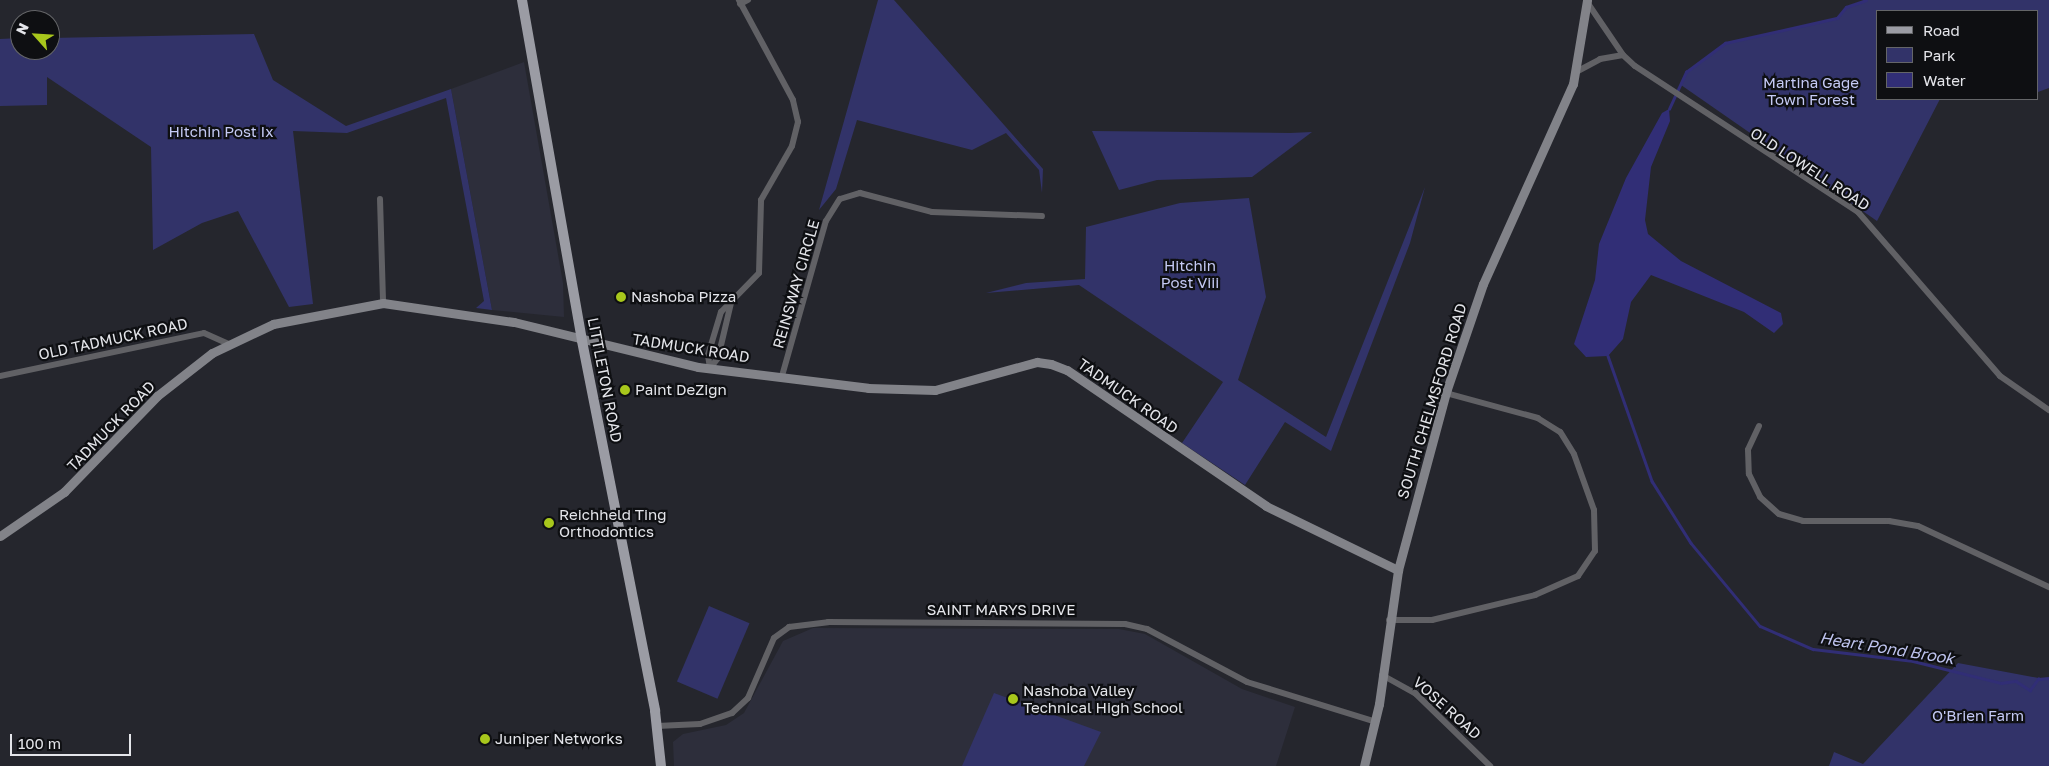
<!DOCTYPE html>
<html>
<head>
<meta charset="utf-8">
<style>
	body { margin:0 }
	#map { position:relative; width:2049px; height:766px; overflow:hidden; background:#25262d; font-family:"Golos Text",sans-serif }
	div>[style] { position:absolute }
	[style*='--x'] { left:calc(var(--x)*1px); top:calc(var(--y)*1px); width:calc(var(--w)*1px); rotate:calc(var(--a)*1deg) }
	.built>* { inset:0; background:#2d2e3b }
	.green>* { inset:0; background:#323369; transform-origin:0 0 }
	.water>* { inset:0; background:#312e76 }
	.stream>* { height:2.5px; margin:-1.25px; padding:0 1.25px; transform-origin:1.25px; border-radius:1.25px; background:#312e76 }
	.street>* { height:6px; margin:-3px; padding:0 3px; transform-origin:3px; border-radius:3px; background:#616165 }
	.secondary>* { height:9px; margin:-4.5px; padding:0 4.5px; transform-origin:4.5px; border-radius:4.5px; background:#828389 }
	.primary>* { height:10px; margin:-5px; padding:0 5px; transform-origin:5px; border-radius:5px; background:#9b9ca4 }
	.dots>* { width:14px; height:14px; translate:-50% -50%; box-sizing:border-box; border:2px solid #0e0f12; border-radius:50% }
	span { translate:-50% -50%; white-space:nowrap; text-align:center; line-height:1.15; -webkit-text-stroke:4.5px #0e0f12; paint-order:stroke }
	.park-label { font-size:15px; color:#c5caf5 }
	.street-label { font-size:15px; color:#e4e5ea }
	.poi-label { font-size:15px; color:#e4e5ea }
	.left { translate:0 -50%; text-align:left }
	.water-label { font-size:16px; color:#bec3ee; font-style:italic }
	.legend { position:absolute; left:1876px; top:10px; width:162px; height:90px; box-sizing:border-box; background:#0e0f12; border:1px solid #646568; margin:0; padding:6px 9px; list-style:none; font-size:15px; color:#e4e5ea }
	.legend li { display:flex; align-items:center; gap:10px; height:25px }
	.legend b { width:25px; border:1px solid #646568 }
	.north { position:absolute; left:10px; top:10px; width:50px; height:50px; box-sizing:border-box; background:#0e0f12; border:1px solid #646568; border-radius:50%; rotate:296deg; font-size:14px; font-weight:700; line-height:20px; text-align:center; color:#e4e5ea }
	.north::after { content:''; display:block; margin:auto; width:18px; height:22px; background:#a8c71c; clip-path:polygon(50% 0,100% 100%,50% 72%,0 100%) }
	.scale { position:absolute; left:10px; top:734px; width:121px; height:22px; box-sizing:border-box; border:2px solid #e4e5ea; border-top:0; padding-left:6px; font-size:15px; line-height:18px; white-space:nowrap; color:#e4e5ea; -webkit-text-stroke:4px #0e0f12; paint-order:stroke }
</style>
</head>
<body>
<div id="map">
	<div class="built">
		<div style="clip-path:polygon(524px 62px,563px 283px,564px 317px,492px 310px,451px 89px)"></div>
		<div style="clip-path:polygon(813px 628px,1119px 629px,1145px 634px,1242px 689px,1295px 707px,1276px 766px,674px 766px,673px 742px,683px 734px,726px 725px,744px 713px,783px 641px)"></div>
	</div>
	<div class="green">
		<div style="clip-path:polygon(878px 0,894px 0,1043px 169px,1042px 193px,1039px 170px,1006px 133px,972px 150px,857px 120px,836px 189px,819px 210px)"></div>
		<div style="clip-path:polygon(1866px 0,2049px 0,2049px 88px,2038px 92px,2038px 11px,1878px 11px,1878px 99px,1940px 99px,1877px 221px,1681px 85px,1686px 72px,1725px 43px,1837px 18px,1846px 7px)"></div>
		<div style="clip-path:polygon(254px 34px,273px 80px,346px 126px,451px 89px,492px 310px,476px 308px,484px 301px,446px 98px,347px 133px,293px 131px,313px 304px,289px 307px,238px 211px,202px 223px,153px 250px,151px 147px,47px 77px,47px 105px,0 106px,0 39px,20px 38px,20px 50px,50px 50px,50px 38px)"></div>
		<div style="clip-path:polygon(1092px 131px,1290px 133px,1312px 132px,1252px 177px,1157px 180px,1119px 190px)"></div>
		<div style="clip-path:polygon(1425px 187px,1410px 243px,1331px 451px,1285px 422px,1245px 485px,1182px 443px,1223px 382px,1079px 285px,986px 293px,1026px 283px,1085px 279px,1086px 227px,1180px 203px,1249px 198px,1266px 297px,1238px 380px,1326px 437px)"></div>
		<div style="left:709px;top:606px;width:44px;height:82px;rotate:23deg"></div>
		<div style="clip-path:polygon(1958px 663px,2049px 680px,2049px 766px,1829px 766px,1834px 752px,1863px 764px)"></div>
		<div style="clip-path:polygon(994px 693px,1101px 732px,1084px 766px,962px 766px)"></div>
	</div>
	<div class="water">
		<div style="clip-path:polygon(1669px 109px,1670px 121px,1651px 167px,1645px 220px,1648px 234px,1681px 261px,1781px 313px,1783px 324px,1774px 333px,1744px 312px,1651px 275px,1631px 302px,1623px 339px,1608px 356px,1586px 357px,1574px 344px,1595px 280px,1599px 244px,1626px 178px,1662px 113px)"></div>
	</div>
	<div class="stream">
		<div style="--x:1669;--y:109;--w:41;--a:-65.3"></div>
		<div style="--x:1686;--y:72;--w:49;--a:-36.6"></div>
		<div style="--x:1725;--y:43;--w:115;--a:-12.6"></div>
		<div style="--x:1837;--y:18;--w:14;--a:-51"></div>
		<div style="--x:1846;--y:7;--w:21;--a:-19"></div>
		<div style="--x:1608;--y:356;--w:133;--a:70.6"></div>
		<div style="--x:1652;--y:481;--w:73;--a:57.8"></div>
		<div style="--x:1691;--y:543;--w:108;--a:50.3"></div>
		<div style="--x:1760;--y:626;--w:58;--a:23.5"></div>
		<div style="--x:1813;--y:649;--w:101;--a:6.8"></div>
		<div style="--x:1913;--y:661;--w:91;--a:14"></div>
		<div style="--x:2001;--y:683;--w:15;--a:-8"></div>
		<div style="--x:2016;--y:681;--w:17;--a:33"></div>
		<div style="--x:2030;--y:690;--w:14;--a:-54"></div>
		<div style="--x:2038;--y:679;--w:11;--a:-5"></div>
	</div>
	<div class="street">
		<div style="--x:1587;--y:2;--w:64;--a:55.8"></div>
		<div style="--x:1623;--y:55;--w:16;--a:43"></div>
		<div style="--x:1635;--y:66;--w:267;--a:33.2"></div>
		<div style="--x:1858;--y:212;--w:217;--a:49.1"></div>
		<div style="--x:2000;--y:376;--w:60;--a:34.8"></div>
		<div style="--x:740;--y:4;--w:9;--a:-27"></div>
		<div style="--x:1576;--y:72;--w:27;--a:-28"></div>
		<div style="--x:1600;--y:59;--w:22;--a:-10"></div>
		<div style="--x:380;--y:199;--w:104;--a:88.3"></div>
		<div style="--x:710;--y:368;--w:13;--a:-99"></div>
		<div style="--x:708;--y:355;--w:45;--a:-73.2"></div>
		<div style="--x:721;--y:312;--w:54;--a:-45.7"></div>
		<div style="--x:759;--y:273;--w:73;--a:-88.4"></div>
		<div style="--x:761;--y:200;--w:62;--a:-60.1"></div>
		<div style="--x:792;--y:146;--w:25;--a:-76"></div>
		<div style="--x:798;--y:122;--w:23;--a:-103"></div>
		<div style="--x:793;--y:100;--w:114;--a:-118.4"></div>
		<div style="--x:710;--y:368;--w:13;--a:-51"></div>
		<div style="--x:718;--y:358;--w:57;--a:-76.7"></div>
		<div style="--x:0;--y:376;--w:208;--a:-11.9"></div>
		<div style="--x:204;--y:333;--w:27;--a:24"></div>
		<div style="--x:782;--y:376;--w:161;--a:-74.2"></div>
		<div style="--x:826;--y:221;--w:26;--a:-58"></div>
		<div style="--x:840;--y:199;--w:21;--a:-17"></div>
		<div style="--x:860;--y:193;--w:74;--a:14.8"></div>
		<div style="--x:932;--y:212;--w:110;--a:2.1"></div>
		<div style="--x:1759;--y:426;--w:26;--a:115"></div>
		<div style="--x:1748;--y:450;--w:24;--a:88"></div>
		<div style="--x:1749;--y:474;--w:25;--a:64"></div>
		<div style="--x:1760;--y:497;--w:25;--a:42"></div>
		<div style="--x:1779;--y:514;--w:25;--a:16"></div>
		<div style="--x:1803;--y:521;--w:86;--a:0"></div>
		<div style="--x:1889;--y:521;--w:29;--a:10"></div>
		<div style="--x:1918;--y:526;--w:145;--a:25"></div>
		<div style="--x:1389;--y:620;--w:43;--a:0"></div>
		<div style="--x:1432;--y:620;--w:106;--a:-13.6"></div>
		<div style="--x:1535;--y:595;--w:47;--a:-23.8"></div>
		<div style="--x:1578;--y:576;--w:30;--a:-56"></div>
		<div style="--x:1595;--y:551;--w:41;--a:-91.4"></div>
		<div style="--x:1594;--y:510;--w:59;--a:-109.7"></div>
		<div style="--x:1574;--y:454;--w:26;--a:-122"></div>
		<div style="--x:1560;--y:432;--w:26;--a:-148"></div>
		<div style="--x:1538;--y:418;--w:95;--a:-164.8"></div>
		<div style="--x:1382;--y:675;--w:38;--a:29"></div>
		<div style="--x:1415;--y:693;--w:105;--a:44.2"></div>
		<div style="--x:657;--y:726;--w:43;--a:-2.7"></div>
		<div style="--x:700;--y:724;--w:34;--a:-19"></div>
		<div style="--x:732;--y:713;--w:22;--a:-43"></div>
		<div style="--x:748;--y:698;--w:65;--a:-66.6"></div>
		<div style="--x:774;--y:638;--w:19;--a:-36"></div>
		<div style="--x:789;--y:627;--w:39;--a:-7"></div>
		<div style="--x:828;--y:622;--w:297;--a:0.4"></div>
		<div style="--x:1125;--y:624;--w:23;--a:13"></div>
		<div style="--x:1147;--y:629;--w:113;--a:27.9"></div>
		<div style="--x:1247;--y:682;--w:135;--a:17.2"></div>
	</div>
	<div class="secondary">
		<div style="--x:0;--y:536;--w:78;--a:-34.5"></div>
		<div style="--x:64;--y:492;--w:134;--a:-45.9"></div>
		<div style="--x:157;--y:396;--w:70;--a:-38"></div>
		<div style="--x:212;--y:353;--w:68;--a:-25.4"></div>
		<div style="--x:273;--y:324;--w:112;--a:-10.8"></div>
		<div style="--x:383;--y:303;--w:132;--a:8.3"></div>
		<div style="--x:514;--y:322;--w:189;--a:13.7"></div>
		<div style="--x:698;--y:367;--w:171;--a:7"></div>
		<div style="--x:868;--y:388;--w:67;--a:1.7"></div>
		<div style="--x:935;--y:390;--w:106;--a:-15.4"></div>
		<div style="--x:1037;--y:362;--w:14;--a:8"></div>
		<div style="--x:1051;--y:364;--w:17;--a:21"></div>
		<div style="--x:1067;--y:370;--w:241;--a:34.3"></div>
		<div style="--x:1266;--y:506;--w:147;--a:25.9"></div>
		<div style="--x:1364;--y:766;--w:64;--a:-76.4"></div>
		<div style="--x:1379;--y:704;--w:135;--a:-81.9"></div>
		<div style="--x:1398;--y:570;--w:188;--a:-74.9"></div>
		<div style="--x:1447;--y:389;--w:111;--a:-71.1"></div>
		<div style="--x:1483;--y:284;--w:219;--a:-65.8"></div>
		<div style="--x:1573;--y:84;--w:85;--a:-80.5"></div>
	</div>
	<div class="primary">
		<div style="--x:522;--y:0;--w:346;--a:80"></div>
		<div style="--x:582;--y:341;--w:377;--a:78.8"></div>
		<div style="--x:655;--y:711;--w:55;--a:83.8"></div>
	</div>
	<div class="dots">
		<div style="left:621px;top:297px;background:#a8c71c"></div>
		<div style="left:625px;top:390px;background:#a8c71c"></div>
		<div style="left:549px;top:523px;background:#a8c71c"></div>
		<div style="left:1013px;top:699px;background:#a8c71c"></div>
		<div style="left:485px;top:739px;background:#a8c71c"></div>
	</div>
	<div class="park-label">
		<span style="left:1811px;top:91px">Martina Gage<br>Town Forest</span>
		<span style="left:221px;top:132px">Hitchin Post Ix</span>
		<span style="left:1190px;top:274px">Hitchin<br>Post Viii</span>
		<span style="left:1978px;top:716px">O'Brien Farm</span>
	</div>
	<div class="street-label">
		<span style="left:1810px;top:169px;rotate:33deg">OLD LOWELL ROAD</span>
		<span style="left:796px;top:284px;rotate:-74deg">REINSWAY CIRCLE</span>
		<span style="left:113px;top:339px;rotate:-12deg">OLD TADMUCK ROAD</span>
		<span style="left:691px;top:348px;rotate:9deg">TADMUCK ROAD</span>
		<span style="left:605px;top:380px;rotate:79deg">LITTLETON ROAD</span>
		<span style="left:1128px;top:396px;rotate:35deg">TADMUCK ROAD</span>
		<span style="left:1432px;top:401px;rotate:-73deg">SOUTH CHELMSFORD ROAD</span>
		<span style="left:111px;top:426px;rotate:-46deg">TADMUCK ROAD</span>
		<span style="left:1001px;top:610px">SAINT MARYS DRIVE</span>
		<span style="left:1447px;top:708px;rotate:42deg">VOSE ROAD</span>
	</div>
	<div class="poi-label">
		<span class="left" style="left:631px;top:297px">Nashoba Pizza</span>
		<span class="left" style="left:635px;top:390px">Paint DeZign</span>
		<span class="left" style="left:559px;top:523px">Reichheld Ting<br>Orthodontics</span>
		<span class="left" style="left:1023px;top:699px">Nashoba Valley<br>Technical High School</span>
		<span class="left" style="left:495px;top:739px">Juniper Networks</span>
	</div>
	<div class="water-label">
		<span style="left:1887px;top:648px;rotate:9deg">Heart Pond Brook</span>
	</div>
	<ul class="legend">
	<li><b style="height:6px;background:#9b9ca4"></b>Road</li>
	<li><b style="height:14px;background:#323369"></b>Park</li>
	<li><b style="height:14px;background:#312e76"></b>Water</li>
	</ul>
	<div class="north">N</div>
	<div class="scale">100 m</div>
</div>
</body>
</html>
